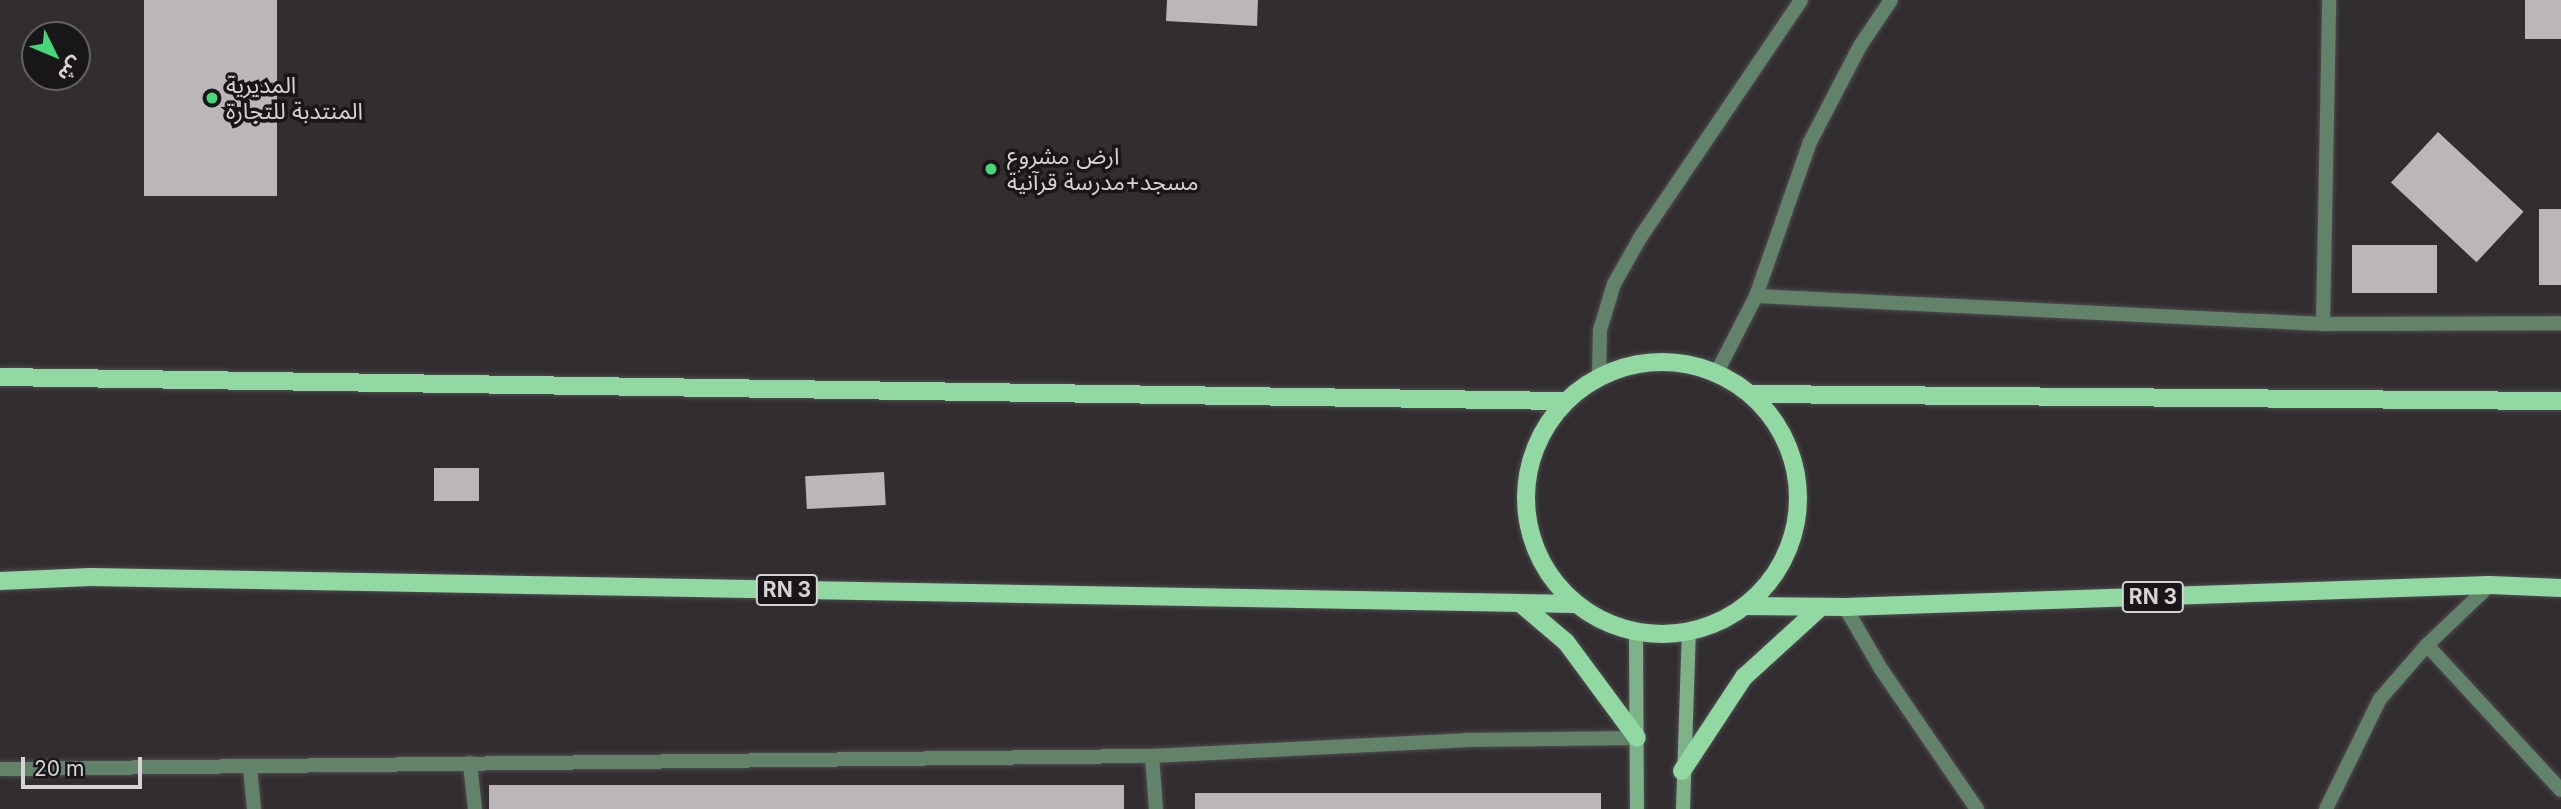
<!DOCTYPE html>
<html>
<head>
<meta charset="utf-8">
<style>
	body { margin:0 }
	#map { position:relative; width:2561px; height:809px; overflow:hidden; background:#322d31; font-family:Inter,"Noto Sans Arabic",sans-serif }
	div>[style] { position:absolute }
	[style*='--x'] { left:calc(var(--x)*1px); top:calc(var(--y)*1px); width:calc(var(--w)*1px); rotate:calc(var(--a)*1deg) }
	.building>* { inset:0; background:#bcb6ba; transform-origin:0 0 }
	.roads { filter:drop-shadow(0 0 2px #504b4f) drop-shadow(0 0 2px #504b4f) }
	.service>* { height:14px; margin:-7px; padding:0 7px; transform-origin:7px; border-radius:7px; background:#62836a }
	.minor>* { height:14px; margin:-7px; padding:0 7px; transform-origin:7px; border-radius:7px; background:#62836a }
	.secondary>* { height:14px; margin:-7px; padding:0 7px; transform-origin:7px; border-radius:7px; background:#7eb38a }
	.primary>* { height:18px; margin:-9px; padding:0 9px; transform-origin:9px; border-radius:9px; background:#92d8a3 }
	.primary>.ring { margin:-9px; padding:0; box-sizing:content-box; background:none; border:18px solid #92d8a3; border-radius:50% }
	.dots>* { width:19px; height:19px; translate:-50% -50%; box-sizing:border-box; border:4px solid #181618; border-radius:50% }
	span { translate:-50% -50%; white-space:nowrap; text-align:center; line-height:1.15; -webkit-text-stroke:7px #181618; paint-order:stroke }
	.shield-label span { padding:2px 5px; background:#181618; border:2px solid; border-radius:5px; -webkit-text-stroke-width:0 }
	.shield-label { font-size:21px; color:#d7d3d5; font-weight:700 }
	.poi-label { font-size:23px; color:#d7d3d5 }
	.left { translate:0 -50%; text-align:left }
	.north { position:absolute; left:21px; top:21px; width:70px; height:70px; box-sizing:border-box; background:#181618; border:2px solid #646264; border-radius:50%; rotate:133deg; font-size:19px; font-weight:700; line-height:28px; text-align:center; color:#d7d3d5 }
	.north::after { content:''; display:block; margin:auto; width:24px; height:32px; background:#47d779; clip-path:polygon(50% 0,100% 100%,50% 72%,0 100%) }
	.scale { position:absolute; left:21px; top:757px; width:121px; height:32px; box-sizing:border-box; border:4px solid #d7d3d5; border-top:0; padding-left:9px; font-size:21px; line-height:24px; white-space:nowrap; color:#d7d3d5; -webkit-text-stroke:5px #181618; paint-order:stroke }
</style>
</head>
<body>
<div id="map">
	<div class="building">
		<div style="left:144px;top:0;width:133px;height:196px"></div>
		<div style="clip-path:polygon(1167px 0,1258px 0,1257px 26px,1166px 21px)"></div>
		<div style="left:2525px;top:0;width:36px;height:39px"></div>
		<div style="left:2438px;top:132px;width:117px;height:69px;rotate:43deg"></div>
		<div style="left:2561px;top:209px;width:76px;height:22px;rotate:90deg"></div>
		<div style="left:2352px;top:245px;width:85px;height:48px"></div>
		<div style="left:434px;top:468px;width:45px;height:33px"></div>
		<div style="left:884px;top:472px;width:33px;height:79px;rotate:87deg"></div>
		<div style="left:489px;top:785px;width:635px;height:24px"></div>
		<div style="left:1601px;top:793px;width:16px;height:406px;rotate:90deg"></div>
	</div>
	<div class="roads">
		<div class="service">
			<div style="--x:1845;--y:607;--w:72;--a:59.9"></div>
			<div style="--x:1881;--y:669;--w:170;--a:55.6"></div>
			<div style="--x:2326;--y:809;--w:123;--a:-63.9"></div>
			<div style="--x:2380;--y:699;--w:72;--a:-49"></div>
			<div style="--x:2427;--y:645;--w:87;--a:-43.6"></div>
		</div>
		<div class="minor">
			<div style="--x:1756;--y:296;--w:568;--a:2.83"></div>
			<div style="--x:2323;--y:324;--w:238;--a:-0.2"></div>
			<div style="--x:2323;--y:324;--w:324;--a:-88.9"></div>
			<div style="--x:1717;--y:372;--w:85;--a:-62.8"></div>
			<div style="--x:1756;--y:296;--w:163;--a:-70.7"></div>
			<div style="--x:1810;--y:142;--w:108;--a:-62.5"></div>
			<div style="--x:1860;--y:46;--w:55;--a:-56"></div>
			<div style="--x:1599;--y:377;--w:47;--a:-88.8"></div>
			<div style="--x:1600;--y:330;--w:48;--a:-73.1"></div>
			<div style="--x:1614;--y:284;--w:53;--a:-60.5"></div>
			<div style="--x:1640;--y:238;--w:287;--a:-55.9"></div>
			<div style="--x:2427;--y:645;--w:197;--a:47.3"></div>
			<div style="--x:1152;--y:756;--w:53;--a:85.7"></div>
			<div style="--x:470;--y:763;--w:46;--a:83.8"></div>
			<div style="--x:250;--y:768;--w:41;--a:84.4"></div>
			<div style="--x:0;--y:769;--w:1152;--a:-0.65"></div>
			<div style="--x:1152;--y:756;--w:313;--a:-2.9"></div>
			<div style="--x:1465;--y:740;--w:172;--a:-0.7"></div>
		</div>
		<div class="secondary">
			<div style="--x:1636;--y:632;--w:177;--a:89.7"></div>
			<div style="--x:1683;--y:809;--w:177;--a:-88.1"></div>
		</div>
		<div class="primary">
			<div class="ring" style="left:1526px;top:362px;width:254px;height:254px"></div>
			<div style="--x:0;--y:377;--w:1566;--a:0.88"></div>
			<div style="--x:1752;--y:394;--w:809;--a:0.5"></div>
			<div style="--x:0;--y:581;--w:90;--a:-2.5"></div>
			<div style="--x:90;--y:577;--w:1485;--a:1.04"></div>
			<div style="--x:1521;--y:604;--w:59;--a:40.2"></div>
			<div style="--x:1566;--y:642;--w:119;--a:53.5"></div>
			<div style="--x:1746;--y:606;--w:99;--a:0.6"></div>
			<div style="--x:1845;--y:607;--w:645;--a:-1.95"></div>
			<div style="--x:2490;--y:585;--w:71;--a:2.4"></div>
			<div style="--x:1682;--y:771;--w:113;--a:-56.6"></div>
			<div style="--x:1744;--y:677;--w:104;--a:-42.3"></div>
		</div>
	</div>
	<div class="dots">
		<div style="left:212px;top:98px;background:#47d779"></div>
		<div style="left:991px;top:169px;background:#47d779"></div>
	</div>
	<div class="shield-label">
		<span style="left:787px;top:590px">RN 3</span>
		<span style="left:2153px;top:597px">RN 3</span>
	</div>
	<div class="poi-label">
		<span class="left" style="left:226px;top:98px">المديرية<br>المنتدبة للتجارة</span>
		<span class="left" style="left:1007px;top:169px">ارض مشروع<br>مسجد+مدرسة قرآنية</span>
	</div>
	<div class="north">ش</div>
	<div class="scale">20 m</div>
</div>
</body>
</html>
